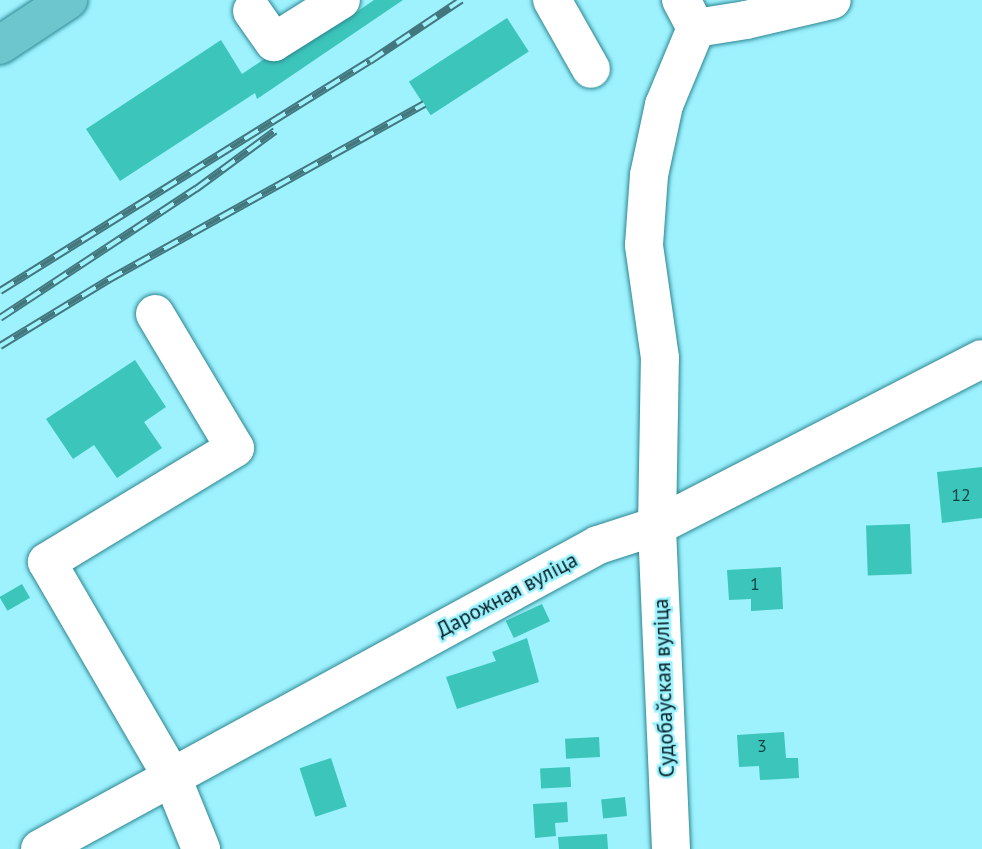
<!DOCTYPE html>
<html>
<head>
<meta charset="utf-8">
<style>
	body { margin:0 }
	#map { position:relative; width:982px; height:849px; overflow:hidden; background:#9df2fe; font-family:"PT Sans",sans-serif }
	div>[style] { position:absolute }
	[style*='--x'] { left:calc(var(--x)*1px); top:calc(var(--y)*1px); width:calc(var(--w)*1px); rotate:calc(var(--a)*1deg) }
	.building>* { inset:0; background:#3cc5ba; transform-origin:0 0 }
	.roads { filter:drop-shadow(0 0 2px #2d8692) drop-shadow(0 0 2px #2d8692) }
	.minor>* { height:38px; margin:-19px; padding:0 19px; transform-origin:19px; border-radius:19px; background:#fff }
	.major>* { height:38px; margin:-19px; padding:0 19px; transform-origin:19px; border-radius:19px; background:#6dc5ce }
	.rail>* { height:8px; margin-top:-4px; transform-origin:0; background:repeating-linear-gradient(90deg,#9df2fe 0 16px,#43777e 0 32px); box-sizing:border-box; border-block:2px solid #43777e }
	span { translate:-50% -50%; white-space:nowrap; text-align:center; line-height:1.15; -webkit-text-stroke:5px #9df2fe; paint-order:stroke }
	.number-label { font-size:18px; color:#104646 }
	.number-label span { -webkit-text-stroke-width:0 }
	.street-label { font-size:21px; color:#011b1f }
</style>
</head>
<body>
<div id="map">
	<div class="building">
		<div style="clip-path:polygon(374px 0,403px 0,257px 99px,255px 93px,120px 181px,86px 129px,221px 40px,242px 74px,338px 9px,345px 20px)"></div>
		<div style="left:507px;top:18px;width:40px;height:117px;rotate:57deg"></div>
		<div style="clip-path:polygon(135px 360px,166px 407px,144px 422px,162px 448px,117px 478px,94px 445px,73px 459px,46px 419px)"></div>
		<div style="clip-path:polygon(982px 467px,982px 518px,942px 523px,937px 472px)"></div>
		<div style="left:910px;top:524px;width:50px;height:44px;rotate:88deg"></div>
		<div style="clip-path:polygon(781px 567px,783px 609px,751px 611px,751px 599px,729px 600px,727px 570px)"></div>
		<div style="left:22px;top:584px;width:16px;height:26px;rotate:60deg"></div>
		<div style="left:542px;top:604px;width:19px;height:40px;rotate:65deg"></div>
		<div style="clip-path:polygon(527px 638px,539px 682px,457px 709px,446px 677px,496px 661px,492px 652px)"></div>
		<div style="clip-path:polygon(784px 732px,786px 758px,798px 758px,799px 778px,760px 780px,759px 766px,739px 767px,737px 735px)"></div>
		<div style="left:599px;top:737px;width:20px;height:34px;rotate:87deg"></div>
		<div style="left:331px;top:758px;width:51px;height:33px;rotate:72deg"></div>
		<div style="left:570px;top:767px;width:20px;height:30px;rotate:87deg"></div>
		<div style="left:625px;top:797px;width:19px;height:24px;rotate:84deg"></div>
		<div style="clip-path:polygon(567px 802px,568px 822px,555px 823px,556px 836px,535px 838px,533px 804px)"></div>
		<div style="clip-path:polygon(607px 834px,608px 849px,559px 849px,558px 837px)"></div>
	</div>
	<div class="roads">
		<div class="minor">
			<div style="--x:552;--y:0;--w:79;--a:60.5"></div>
			<div style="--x:252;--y:11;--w:38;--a:55"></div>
			<div style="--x:274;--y:42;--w:79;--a:-32.1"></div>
			<div style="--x:696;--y:28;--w:51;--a:-9.1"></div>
			<div style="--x:746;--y:20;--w:88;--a:-13.1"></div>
			<div style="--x:155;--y:314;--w:156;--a:59.2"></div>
			<div style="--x:235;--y:448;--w:220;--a:148.8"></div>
			<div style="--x:47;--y:562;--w:246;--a:59.8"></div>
			<div style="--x:171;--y:775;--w:80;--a:67.9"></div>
			<div style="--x:40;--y:849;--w:635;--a:-28.58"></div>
			<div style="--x:598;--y:545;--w:62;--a:-17.9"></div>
			<div style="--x:657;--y:526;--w:365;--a:-27.2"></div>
			<div style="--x:671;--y:849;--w:323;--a:-92.5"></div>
			<div style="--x:657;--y:526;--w:168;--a:-89"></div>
			<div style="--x:660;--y:358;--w:114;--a:-98.1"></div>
			<div style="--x:644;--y:245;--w:70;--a:-85.9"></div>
			<div style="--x:649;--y:175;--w:72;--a:-77.9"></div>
			<div style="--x:664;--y:105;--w:83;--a:-67.4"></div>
			<div style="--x:696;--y:28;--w:32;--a:-118"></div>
		</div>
		<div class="major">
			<div style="--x:0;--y:45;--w:82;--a:-33.5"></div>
		</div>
	</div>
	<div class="rail">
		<div style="--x:0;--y:291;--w:436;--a:-31.9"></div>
		<div style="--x:370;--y:61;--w:110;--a:-33.8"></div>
		<div style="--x:0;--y:318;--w:235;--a:-33.4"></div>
		<div style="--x:196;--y:189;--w:98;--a:-36.3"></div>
		<div style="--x:0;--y:346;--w:127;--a:-31.4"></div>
		<div style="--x:108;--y:280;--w:362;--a:-29.1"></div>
	</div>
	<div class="number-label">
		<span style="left:961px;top:495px">12</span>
		<span style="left:755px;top:584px">1</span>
		<span style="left:762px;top:746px">3</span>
	</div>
	<div class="street-label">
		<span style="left:507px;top:595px;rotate:-28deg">Дарожная вуліца</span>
		<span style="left:664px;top:688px;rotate:-92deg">Судобаўская вуліца</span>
	</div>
</div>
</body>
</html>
